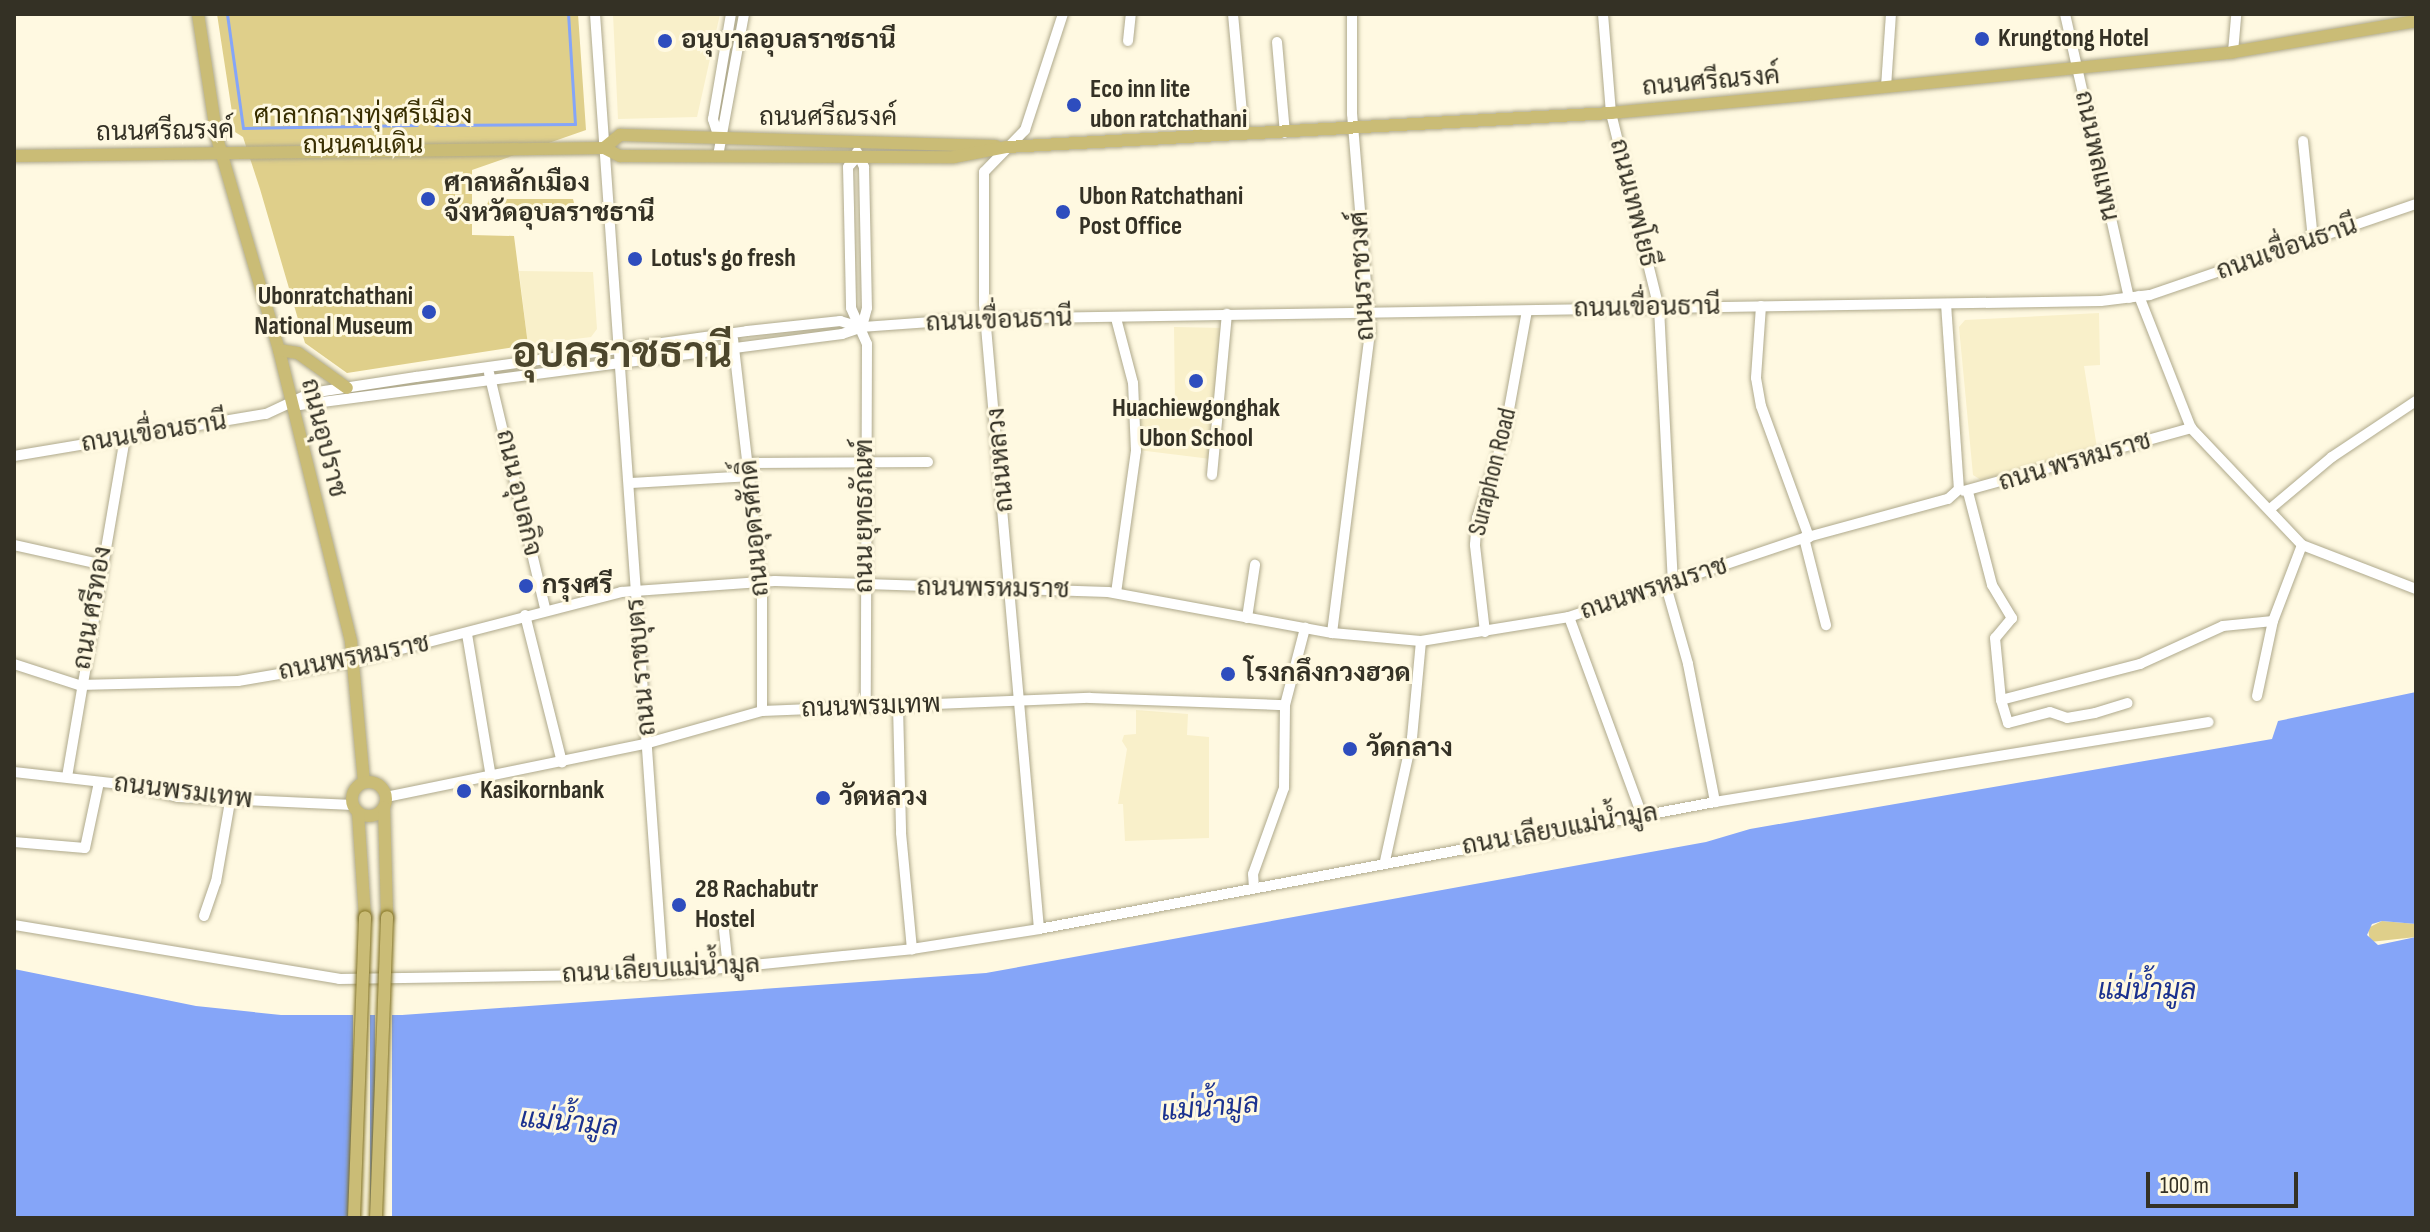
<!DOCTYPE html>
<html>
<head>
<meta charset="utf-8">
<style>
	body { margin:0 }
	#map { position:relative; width:2430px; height:1232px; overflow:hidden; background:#fff9e1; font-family:"Sofia Sans Condensed",Sarabun,sans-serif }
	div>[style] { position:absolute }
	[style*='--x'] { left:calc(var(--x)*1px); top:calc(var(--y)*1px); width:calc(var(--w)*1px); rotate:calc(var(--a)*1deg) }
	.built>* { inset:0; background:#f9f0ca }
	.green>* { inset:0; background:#dfcf8a }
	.water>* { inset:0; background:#85a5f8 }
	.pier>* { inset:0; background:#fff9e1; transform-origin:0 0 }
	.stream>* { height:3px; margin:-1.5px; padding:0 1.5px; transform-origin:1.5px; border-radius:1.5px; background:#85a5f8 }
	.roads { filter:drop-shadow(0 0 2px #afa98c) drop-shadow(0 0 2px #afa98c) }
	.minor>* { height:10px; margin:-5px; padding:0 5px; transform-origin:5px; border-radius:5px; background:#fff }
	.major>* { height:12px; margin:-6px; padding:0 6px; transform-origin:6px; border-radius:6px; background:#cabc76 }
	.major>.ring { margin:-6px; padding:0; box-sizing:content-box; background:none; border:12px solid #cabc76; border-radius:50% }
	.bridges { filter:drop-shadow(0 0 2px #7e6e1e) drop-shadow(0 0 2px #7e6e1e) }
	.major-bridge>* { height:12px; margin:-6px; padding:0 6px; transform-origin:6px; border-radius:6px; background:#cabc76 }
	.dots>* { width:22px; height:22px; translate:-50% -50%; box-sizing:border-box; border:4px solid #fff9e1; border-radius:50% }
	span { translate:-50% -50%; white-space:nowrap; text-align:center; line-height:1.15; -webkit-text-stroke:6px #fff9e1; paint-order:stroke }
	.poi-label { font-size:26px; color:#343125; font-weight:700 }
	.left { translate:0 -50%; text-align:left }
	.right { translate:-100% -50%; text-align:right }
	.street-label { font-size:26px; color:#343125 }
	.park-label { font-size:26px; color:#382e00 }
	.water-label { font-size:28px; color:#1b328f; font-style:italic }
	.town-label { font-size:42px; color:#4c462c; font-weight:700 }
	.frame { position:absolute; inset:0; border:16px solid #343125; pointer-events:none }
	.scale { position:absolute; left:2146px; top:1172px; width:152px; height:36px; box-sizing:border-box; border:4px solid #343125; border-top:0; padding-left:10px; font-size:24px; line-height:28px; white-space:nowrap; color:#343125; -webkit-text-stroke:6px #fff9e1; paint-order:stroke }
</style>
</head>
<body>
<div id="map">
	<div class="built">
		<div style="clip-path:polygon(613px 14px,720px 14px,697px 117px,618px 119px)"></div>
		<div style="clip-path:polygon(519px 271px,593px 272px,597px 329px,591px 337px,528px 345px)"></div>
		<div style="clip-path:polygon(2099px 313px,2100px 365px,2084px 366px,2097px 448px,1981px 480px,1973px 475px,1959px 327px,1965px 320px)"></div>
		<div style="clip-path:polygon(1174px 327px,1223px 328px,1211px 459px,1138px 450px,1141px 405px,1175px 405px)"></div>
		<div style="clip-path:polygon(1136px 710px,1188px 714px,1187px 735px,1209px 737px,1209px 838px,1125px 841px,1123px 804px,1118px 804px,1127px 749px,1122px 741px,1124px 735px,1136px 734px)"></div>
	</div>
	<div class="green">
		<div style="clip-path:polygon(217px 14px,578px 14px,586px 130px,472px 170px,472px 235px,514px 236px,528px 345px,347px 373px,305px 343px,260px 189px,243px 137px,235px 132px)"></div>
		<div style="clip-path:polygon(573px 199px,575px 207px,487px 205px,489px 199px)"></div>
		<div style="clip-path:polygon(2382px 921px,2416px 924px,2416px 937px,2370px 942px,2368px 928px)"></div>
	</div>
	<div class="water">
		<div style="clip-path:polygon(2416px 692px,2416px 924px,2382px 921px,2372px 924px,2367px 935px,2378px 945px,2416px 937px,2416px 1218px,14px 1218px,14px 969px,196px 1006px,281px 1015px,402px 1015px,986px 973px,1706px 842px,1750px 829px,2272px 739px,2278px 721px)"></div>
	</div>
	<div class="pier">
		<div style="left:353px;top:1011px;width:17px;height:207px"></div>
		<div style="left:375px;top:1011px;width:17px;height:207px"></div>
	</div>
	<div class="stream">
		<div style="--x:227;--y:14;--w:115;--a:82"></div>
		<div style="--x:243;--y:128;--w:174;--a:-1"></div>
		<div style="--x:435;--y:125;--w:140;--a:-0.4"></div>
		<div style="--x:575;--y:124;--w:110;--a:-93.6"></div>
	</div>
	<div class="roads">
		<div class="minor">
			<div style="--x:595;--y:14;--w:962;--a:85.95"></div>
			<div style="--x:1233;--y:14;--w:121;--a:84.8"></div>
			<div style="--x:1603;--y:14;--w:99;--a:85.4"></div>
			<div style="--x:1611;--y:113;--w:201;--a:76.2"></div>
			<div style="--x:1659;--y:308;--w:276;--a:87.1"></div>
			<div style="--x:2065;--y:14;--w:291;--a:77.3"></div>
			<div style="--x:1128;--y:41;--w:27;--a:-84"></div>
			<div style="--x:1277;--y:42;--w:91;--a:85"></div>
			<div style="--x:2233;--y:52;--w:38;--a:-85"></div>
			<div style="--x:1886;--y:87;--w:73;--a:-86.1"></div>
			<div style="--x:719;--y:138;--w:20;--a:-108"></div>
			<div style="--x:713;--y:119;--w:107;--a:-80.3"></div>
			<div style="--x:2303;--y:141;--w:100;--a:84.2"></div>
			<div style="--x:857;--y:152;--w:17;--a:65"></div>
			<div style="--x:864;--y:167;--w:141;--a:88.8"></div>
			<div style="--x:867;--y:308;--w:20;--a:105"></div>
			<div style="--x:718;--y:156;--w:144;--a:-79.6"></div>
			<div style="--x:857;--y:157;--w:13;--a:132"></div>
			<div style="--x:848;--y:167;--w:42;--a:88.6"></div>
			<div style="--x:849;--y:209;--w:99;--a:88.8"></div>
			<div style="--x:851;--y:308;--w:39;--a:66"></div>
			<div style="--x:867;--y:344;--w:362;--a:90.2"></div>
			<div style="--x:2139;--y:296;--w:142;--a:68.5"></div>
			<div style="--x:2191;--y:428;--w:161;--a:46.5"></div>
			<div style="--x:2302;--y:545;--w:122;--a:21.1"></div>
			<div style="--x:1946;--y:304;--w:185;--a:86"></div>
			<div style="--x:1761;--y:306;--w:72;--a:94"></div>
			<div style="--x:1756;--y:378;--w:28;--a:80"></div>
			<div style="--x:1761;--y:406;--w:140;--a:69.9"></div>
			<div style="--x:733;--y:339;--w:252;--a:83.4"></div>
			<div style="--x:762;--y:589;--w:122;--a:90"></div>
			<div style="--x:489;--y:373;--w:242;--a:76.6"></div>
			<div style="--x:292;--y:406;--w:555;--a:-7.46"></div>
			<div style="--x:842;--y:334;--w:21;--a:-19"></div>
			<div style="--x:862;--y:327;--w:109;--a:-4.2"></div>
			<div style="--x:971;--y:319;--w:1130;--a:-0.91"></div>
			<div style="--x:2101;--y:301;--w:49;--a:-7"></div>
			<div style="--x:2150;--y:295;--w:281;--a:-18.9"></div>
			<div style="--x:14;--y:456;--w:255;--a:-9.5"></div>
			<div style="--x:266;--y:414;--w:50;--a:-25"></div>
			<div style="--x:311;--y:393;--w:106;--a:-8.7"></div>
			<div style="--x:416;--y:377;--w:334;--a:-7.9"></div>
			<div style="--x:747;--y:331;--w:94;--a:-6.1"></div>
			<div style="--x:840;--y:321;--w:21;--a:17"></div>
			<div style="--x:751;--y:463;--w:177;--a:-0.3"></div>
			<div style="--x:1212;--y:475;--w:162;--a:-84.7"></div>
			<div style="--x:631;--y:483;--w:121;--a:-3.3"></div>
			<div style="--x:1964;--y:491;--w:236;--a:-15.5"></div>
			<div style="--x:1968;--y:492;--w:96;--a:75.5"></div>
			<div style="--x:1992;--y:585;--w:39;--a:59"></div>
			<div style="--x:2012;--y:618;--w:26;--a:130"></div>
			<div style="--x:1995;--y:638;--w:62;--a:84.5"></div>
			<div style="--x:2001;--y:700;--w:24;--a:73"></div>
			<div style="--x:2008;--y:723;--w:43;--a:-14.7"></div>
			<div style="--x:2050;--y:712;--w:18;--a:19"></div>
			<div style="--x:2067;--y:718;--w:28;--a:-10"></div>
			<div style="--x:2095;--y:713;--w:34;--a:-17"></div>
			<div style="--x:2270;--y:509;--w:81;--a:-40"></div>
			<div style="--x:2332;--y:457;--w:101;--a:-33.7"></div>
			<div style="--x:1804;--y:538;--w:90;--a:75.8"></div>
			<div style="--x:14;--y:545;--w:88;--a:12.5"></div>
			<div style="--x:1666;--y:586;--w:81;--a:74.2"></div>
			<div style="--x:1688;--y:664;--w:141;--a:78.9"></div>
			<div style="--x:1116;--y:593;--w:143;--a:-82"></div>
			<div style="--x:1136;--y:451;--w:68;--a:-92.5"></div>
			<div style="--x:1133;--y:383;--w:67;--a:-104.7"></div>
			<div style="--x:525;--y:615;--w:152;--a:75.9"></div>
			<div style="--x:1569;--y:617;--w:211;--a:69.8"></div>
			<div style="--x:1247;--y:618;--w:54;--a:-81.4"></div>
			<div style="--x:1485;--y:632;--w:88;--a:-96.6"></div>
			<div style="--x:1475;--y:545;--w:27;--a:-86"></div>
			<div style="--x:1477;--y:518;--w:85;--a:-71.6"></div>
			<div style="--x:1504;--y:437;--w:128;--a:-79.7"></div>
			<div style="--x:1332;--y:633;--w:303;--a:-82.8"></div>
			<div style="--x:1370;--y:332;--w:219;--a:-94.7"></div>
			<div style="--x:1352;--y:114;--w:100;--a:-90"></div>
			<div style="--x:467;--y:634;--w:145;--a:80.5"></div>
			<div style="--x:14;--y:664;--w:68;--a:17.9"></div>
			<div style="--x:79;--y:685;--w:159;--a:-1.4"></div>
			<div style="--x:238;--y:681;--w:119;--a:-9.7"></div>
			<div style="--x:355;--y:661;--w:275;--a:-14.5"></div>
			<div style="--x:621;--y:592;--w:154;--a:-4.1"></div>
			<div style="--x:775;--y:581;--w:333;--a:1.9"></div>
			<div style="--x:1108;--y:592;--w:228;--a:10.4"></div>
			<div style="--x:1332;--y:633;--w:89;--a:5.1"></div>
			<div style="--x:1421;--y:641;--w:150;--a:-9.2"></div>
			<div style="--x:1569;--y:617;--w:248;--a:-18.6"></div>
			<div style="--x:1804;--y:538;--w:149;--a:-15.2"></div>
			<div style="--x:1948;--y:499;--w:15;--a:-42"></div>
			<div style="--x:2257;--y:696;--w:77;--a:-78"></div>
			<div style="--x:2273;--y:621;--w:81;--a:-69.1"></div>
			<div style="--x:2001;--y:700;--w:144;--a:-14.5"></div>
			<div style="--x:2140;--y:664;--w:91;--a:-24.6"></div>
			<div style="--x:2223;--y:626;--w:50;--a:-5.7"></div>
			<div style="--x:898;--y:706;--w:127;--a:88.6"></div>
			<div style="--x:901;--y:833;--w:117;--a:84.6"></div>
			<div style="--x:14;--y:772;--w:116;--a:6.4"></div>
			<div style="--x:129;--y:785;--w:50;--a:13.8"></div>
			<div style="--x:178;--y:797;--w:175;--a:2.6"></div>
			<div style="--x:67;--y:777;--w:343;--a:-80.3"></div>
			<div style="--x:386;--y:797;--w:268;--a:-11.6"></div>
			<div style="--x:648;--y:743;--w:118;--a:-15.7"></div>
			<div style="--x:762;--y:711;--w:328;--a:-2.3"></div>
			<div style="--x:1090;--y:698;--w:195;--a:2.1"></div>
			<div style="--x:1285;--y:705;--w:80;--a:-75.4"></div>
			<div style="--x:14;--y:842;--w:71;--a:4.8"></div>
			<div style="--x:85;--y:848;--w:67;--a:-78"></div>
			<div style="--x:1385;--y:861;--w:126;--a:-77.6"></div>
			<div style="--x:1412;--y:738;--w:97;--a:-84.7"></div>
			<div style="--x:1254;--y:888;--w:14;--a:-94"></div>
			<div style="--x:1253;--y:874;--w:91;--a:-70.2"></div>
			<div style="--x:1284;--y:788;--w:83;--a:-89.3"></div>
			<div style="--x:204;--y:916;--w:36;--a:-71"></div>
			<div style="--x:216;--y:882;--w:81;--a:-80.1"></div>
			<div style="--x:14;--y:925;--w:329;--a:9.4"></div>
			<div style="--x:339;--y:979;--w:324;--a:-0.9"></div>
			<div style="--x:663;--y:974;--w:250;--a:-5.7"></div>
			<div style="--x:912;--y:949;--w:129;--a:-8.9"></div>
			<div style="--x:1039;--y:929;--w:688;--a:-10.64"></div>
			<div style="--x:1715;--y:802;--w:500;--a:-9.2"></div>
			<div style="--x:1039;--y:929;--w:627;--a:-95.03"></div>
			<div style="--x:984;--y:304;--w:132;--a:-90"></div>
			<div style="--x:984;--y:172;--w:59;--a:-45.7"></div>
			<div style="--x:1025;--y:130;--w:122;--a:-71.9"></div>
			<div style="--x:724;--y:930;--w:38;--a:84"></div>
		</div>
		<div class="major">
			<div style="--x:198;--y:14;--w:125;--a:81.3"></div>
			<div style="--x:217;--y:138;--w:221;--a:73.7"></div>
			<div style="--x:279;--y:350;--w:301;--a:76.1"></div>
			<div style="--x:351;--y:642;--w:141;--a:84.7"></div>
			<div style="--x:604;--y:148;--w:21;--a:-39"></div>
			<div style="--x:620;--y:135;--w:376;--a:1.7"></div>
			<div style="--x:14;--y:156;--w:590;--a:-0.78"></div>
			<div style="--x:604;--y:148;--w:18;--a:27"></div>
			<div style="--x:620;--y:156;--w:334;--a:0.2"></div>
			<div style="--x:954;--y:157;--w:54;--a:-10.7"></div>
			<div style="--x:1007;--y:147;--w:605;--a:-3.22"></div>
			<div style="--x:1611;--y:113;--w:205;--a:-5.3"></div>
			<div style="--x:1815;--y:94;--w:420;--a:-5.7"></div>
			<div style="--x:2233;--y:52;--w:186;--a:-9.6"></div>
			<div style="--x:279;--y:350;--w:19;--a:9"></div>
			<div style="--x:298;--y:353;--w:60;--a:35.5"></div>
			<div class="ring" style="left:352px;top:782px;width:22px;height:22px"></div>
			<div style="--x:384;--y:807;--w:110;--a:88.4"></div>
			<div style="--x:358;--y:812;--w:105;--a:86.2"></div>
		</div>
	</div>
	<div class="bridges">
		<div class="major-bridge">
			<div style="--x:354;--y:1218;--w:301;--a:-87.9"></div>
			<div style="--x:376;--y:1218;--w:301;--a:-87.9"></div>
		</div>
	</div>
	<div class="dots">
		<div style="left:1982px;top:39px;background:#2e4dbe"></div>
		<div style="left:665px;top:41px;background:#2e4dbe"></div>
		<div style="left:1074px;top:105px;background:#2e4dbe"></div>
		<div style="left:428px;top:199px;background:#2e4dbe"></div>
		<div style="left:1063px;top:212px;background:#2e4dbe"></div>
		<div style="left:635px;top:259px;background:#2e4dbe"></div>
		<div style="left:429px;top:312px;background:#2e4dbe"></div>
		<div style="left:1196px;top:381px;background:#2e4dbe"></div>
		<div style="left:526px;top:586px;background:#2e4dbe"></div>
		<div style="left:1228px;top:674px;background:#2e4dbe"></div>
		<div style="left:1350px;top:749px;background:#2e4dbe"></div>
		<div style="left:464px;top:791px;background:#2e4dbe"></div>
		<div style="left:823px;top:798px;background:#2e4dbe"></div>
		<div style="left:679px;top:905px;background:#2e4dbe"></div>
	</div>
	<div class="poi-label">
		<span class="left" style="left:1998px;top:39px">Krungtong Hotel</span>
		<span class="left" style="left:681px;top:41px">อนุบาลอุบลราชธานี</span>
		<span class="left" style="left:1090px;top:105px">Eco inn lite<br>ubon ratchathani</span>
		<span class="left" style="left:444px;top:199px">ศาลหลักเมือง<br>จังหวัดอุบลราชธานี</span>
		<span class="left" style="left:1079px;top:212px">Ubon Ratchathani<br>Post Office</span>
		<span class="left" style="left:651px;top:259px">Lotus's go fresh</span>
		<span class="right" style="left:413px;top:312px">Ubonratchathani<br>National Museum</span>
		<span style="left:1196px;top:424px">Huachiewgonghak<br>Ubon School</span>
		<span class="left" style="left:542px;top:586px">กรุงศรี</span>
		<span class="left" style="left:1244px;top:674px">โรงกลึงกวงฮวด</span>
		<span class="left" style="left:1366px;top:749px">วัดกลาง</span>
		<span class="left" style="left:480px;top:791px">Kasikornbank</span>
		<span class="left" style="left:839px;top:798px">วัดหลวง</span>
		<span class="left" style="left:695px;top:905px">28 Rachabutr<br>Hostel</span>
	</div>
	<div class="street-label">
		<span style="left:1711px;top:82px;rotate:-5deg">ถนนศรีณรงค์</span>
		<span style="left:828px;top:118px">ถนนศรีณรงค์</span>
		<span style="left:165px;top:132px;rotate:-1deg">ถนนศรีณรงค์</span>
		<span style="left:2096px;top:156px;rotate:78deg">ถนนพลแพน</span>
		<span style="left:1633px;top:203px;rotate:76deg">ถนนเทพโยธี</span>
		<span style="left:2287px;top:249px;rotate:-19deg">ถนนเขื่อนธานี</span>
		<span style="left:1363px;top:276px;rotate:-93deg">ถนนราชวงศ์</span>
		<span style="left:1647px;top:308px;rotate:-1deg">ถนนเขื่อนธานี</span>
		<span style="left:999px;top:321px;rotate:-2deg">ถนนเขื่อนธานี</span>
		<span style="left:154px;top:433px;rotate:-9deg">ถนนเขื่อนธานี</span>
		<span style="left:323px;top:438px;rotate:76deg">ถนนอุปราช</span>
		<span style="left:1001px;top:460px;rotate:-95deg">ถนนหลวง</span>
		<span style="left:2075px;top:462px;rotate:-16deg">ถนน พรหมราช</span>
		<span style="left:1493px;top:472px;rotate:-76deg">Suraphon Road</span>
		<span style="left:518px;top:493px;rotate:77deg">ถนน อุบลกิจ</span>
		<span style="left:865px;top:516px;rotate:-90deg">ถนน ยุทธภัณฑ์</span>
		<span style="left:755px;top:528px;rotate:-95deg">ถนนอุดรศักดิ์</span>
		<span style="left:993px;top:589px;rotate:1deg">ถนนพรหมราช</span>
		<span style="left:1654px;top:589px;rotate:-18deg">ถนนพรหมราช</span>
		<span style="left:93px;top:608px;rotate:-80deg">ถนน ศรีทอง</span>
		<span style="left:354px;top:658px;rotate:-11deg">ถนนพรหมราช</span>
		<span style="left:642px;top:667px;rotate:-95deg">ถนน ราชบุตร</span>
		<span style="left:871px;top:707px;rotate:-2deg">ถนนพรมเทพ</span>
		<span style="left:183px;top:792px;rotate:7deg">ถนนพรมเทพ</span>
		<span style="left:1560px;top:830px;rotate:-10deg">ถนน เลียบแม่น้ำมูล</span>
		<span style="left:661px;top:970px;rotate:-3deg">ถนน เลียบแม่น้ำมูล</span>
	</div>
	<div class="park-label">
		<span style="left:363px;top:131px">ศาลากลางทุ่งศรีเมือง<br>ถนนคนเดิน</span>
	</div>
	<div class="water-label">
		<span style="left:2147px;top:991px">แม่น้ำมูล</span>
		<span style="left:1210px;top:1108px;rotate:-5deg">แม่น้ำมูล</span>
		<span style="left:569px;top:1123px;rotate:5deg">แม่น้ำมูล</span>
	</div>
	<div class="town-label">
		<span style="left:622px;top:355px">อุบลราชธานี</span>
	</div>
	<div class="frame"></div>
	<div class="scale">100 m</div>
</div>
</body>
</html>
